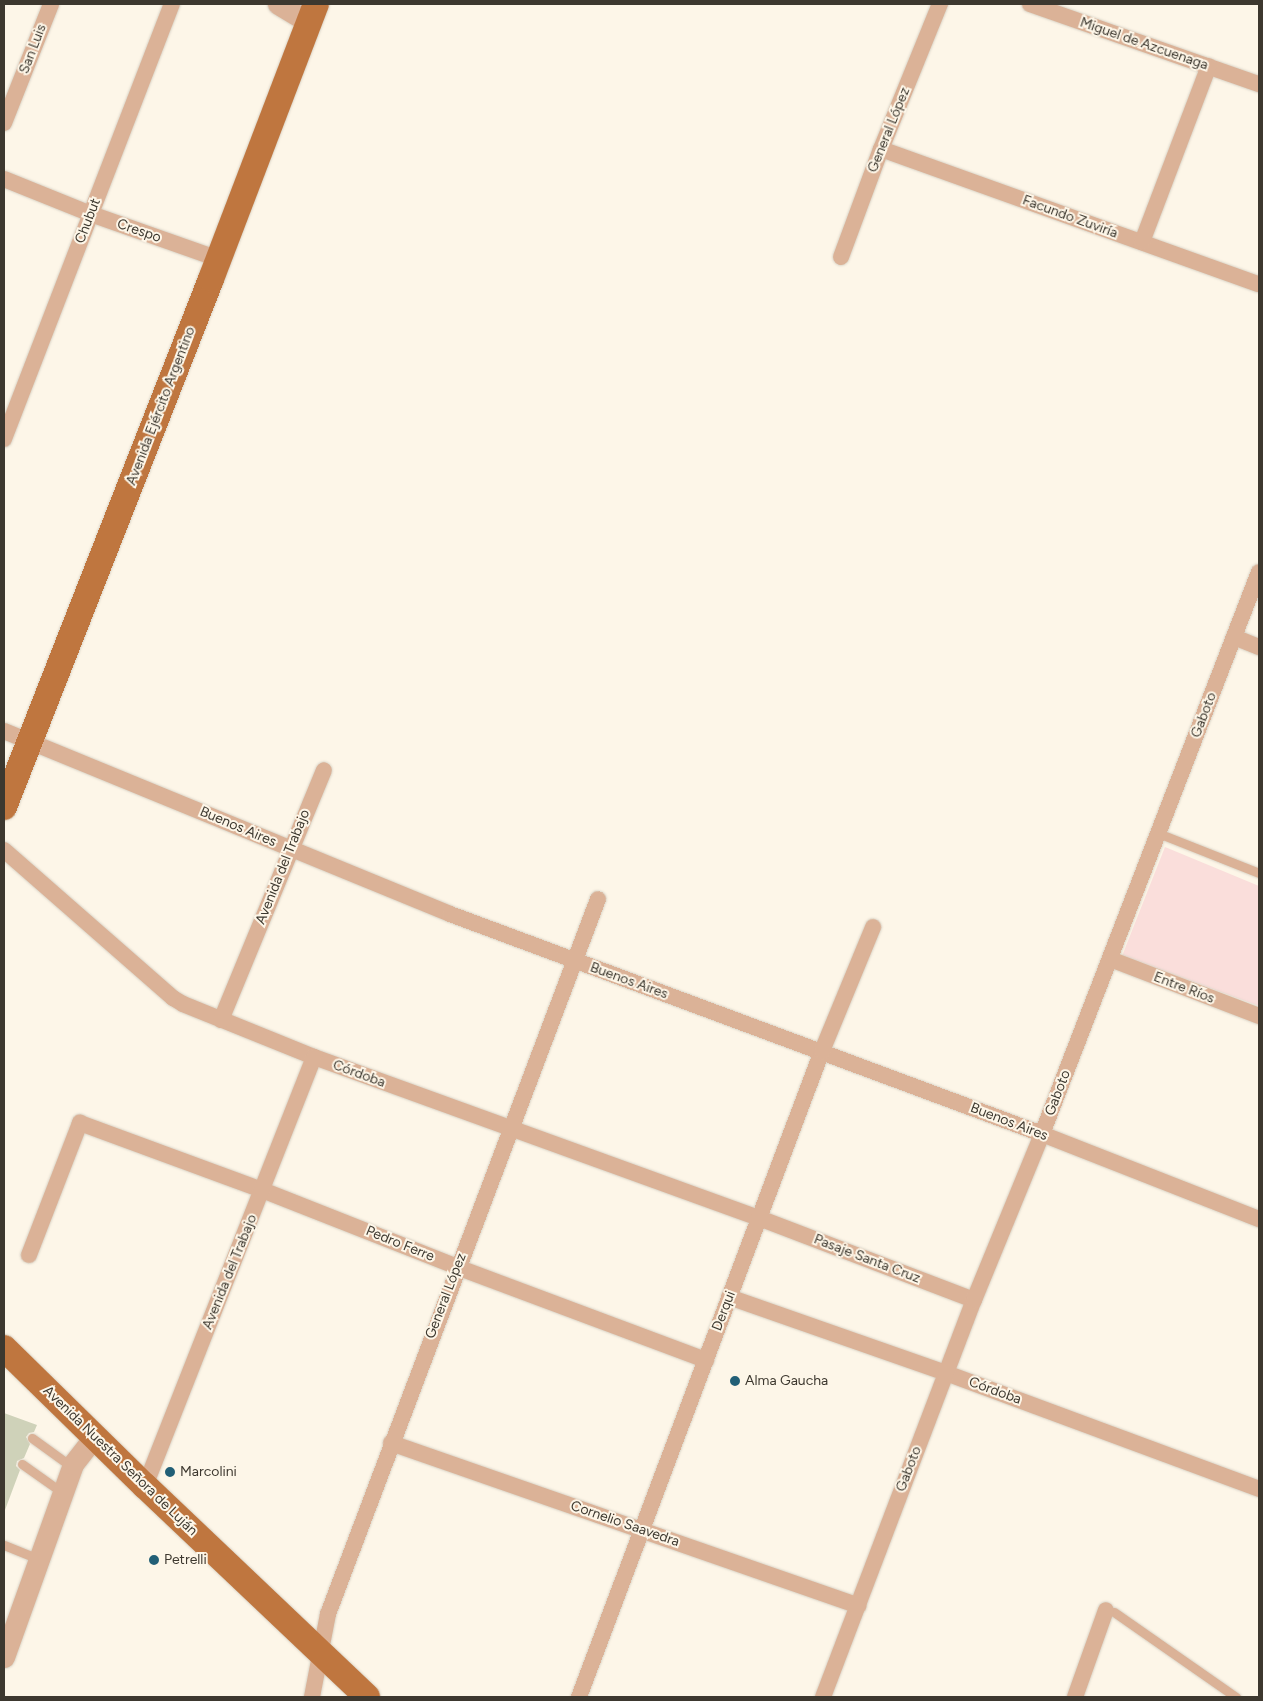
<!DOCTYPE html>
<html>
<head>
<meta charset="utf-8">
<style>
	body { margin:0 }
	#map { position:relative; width:1263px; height:1701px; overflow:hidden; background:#fdf6e8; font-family:Figtree,sans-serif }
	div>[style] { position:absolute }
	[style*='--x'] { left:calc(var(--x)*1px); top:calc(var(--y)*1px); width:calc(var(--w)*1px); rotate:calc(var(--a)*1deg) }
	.green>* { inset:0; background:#fadedb }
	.building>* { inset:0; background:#cfd2b9 }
	.roads { filter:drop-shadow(0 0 1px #dad4c7) drop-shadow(0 0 1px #dad4c7) }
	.service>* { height:9px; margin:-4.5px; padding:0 4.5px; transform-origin:4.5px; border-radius:4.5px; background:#dbb297 }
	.minor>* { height:16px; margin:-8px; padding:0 8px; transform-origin:8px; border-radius:8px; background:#dbb297 }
	.tertiary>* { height:21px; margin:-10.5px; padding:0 10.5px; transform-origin:10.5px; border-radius:10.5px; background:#dbb297 }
	.primary>* { height:26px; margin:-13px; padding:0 13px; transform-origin:13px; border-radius:13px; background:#bf763f }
	.dots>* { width:14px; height:14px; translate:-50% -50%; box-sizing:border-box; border:2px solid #fdf6e8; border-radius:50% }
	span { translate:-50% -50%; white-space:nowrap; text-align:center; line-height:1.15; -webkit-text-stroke:4px #fdf6e8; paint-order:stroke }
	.street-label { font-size:14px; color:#3d382f }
	.poi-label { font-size:14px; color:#3d382f }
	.left { translate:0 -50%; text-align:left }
	.frame { position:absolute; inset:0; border:5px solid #3d382f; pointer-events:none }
</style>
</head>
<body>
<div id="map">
	<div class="green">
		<div style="clip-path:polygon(1165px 847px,1259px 886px,1259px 1006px,1122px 956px)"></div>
	</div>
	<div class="building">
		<div style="clip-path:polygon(4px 1413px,37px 1425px,34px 1432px,29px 1433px,26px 1437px,30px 1444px,24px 1458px,17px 1461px,16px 1466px,20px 1470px,5px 1510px)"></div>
	</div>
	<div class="roads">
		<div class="service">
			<div style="--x:1158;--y:833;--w:109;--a:21.6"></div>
			<div style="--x:32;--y:1438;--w:49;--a:35.9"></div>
			<div style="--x:22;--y:1464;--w:50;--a:35.3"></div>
			<div style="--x:4;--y:1545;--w:38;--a:22"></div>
			<div style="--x:1114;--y:1612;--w:149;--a:34.9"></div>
		</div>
		<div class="minor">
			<div style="--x:1030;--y:4;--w:243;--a:19.3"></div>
			<div style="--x:4;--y:123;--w:128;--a:-68.4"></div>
			<div style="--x:881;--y:149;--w:401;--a:19.7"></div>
			<div style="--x:4;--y:179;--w:94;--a:21.9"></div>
			<div style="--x:91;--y:214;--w:136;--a:19.4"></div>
			<div style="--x:1142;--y:242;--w:188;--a:-69.2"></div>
			<div style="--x:841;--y:257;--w:115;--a:-69.7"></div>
			<div style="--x:881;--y:149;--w:157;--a:-67.9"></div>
			<div style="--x:4;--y:439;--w:466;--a:-68.9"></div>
			<div style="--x:1234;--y:637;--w:27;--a:22"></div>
			<div style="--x:4;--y:731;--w:482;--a:22.3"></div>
			<div style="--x:450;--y:914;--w:632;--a:20.39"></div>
			<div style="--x:1042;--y:1134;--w:233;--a:21.4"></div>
			<div style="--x:4;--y:850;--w:225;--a:41.2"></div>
			<div style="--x:173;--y:998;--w:12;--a:31"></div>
			<div style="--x:183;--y:1004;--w:141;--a:22"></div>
			<div style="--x:314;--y:1057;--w:473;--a:19.9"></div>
			<div style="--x:759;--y:1218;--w:230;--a:20.9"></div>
			<div style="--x:1110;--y:959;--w:160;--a:20.9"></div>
			<div style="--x:221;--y:1020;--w:270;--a:-67.6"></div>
			<div style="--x:29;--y:1255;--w:142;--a:-68.9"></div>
			<div style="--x:80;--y:1123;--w:194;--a:20.2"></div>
			<div style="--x:262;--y:1190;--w:210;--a:21.5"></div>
			<div style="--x:457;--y:1267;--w:266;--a:20.5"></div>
			<div style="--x:729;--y:1297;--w:230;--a:19.3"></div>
			<div style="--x:946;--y:1373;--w:334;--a:20.3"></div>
			<div style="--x:391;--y:1443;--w:495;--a:19.2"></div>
			<div style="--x:145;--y:1486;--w:461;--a:-68.5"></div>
			<div style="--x:312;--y:1697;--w:85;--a:-79.1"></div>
			<div style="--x:328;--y:1614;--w:764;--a:-69.31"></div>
			<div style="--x:579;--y:1697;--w:690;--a:-69.39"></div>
			<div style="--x:822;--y:1051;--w:134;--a:-67.6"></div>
			<div style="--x:823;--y:1697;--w:425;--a:-69.2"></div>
			<div style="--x:974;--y:1300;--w:179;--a:-67.7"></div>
			<div style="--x:1042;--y:1134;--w:602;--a:-68.89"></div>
			<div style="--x:1075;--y:1697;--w:92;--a:-70.4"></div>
		</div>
		<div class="tertiary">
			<div style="--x:278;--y:4;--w:35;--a:31"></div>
			<div style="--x:4;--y:1657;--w:205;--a:-70.3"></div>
			<div style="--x:73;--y:1464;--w:34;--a:-52"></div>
		</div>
		<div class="primary">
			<div style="--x:4;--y:807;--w:567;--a:-68.59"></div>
			<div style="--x:211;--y:279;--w:294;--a:-69.1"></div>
			<div style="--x:4;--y:1348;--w:197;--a:44.4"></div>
			<div style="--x:145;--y:1486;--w:306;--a:43.5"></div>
		</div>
	</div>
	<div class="dots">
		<div style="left:735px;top:1381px;background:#225f76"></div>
		<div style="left:170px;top:1472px;background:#225f76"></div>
		<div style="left:154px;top:1560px;background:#225f76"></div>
	</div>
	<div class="street-label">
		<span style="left:1144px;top:44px;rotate:19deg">Miguel de Azcuenaga</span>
		<span style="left:33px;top:49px;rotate:-69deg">San Luis</span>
		<span style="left:889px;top:130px;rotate:-68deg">General López</span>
		<span style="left:1070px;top:217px;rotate:20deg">Facundo Zuviría</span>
		<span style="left:88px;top:221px;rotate:-69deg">Chubut</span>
		<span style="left:139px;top:231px;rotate:19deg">Crespo</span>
		<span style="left:161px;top:406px;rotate:-69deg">Avenida Ejército Argentino</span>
		<span style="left:1204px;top:715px;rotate:-69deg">Gaboto</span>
		<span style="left:238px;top:827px;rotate:23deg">Buenos Aires</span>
		<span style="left:283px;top:867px;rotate:-68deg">Avenida del Trabajo</span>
		<span style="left:629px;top:981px;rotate:20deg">Buenos Aires</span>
		<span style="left:1184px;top:988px;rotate:21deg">Entre Ríos</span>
		<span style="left:359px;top:1074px;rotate:20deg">Córdoba</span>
		<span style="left:1058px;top:1093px;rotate:-69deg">Gaboto</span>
		<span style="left:1009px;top:1122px;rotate:21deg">Buenos Aires</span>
		<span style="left:400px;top:1244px;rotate:22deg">Pedro Ferre</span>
		<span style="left:867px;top:1259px;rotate:21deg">Pasaje Santa Cruz</span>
		<span style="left:230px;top:1272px;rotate:-68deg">Avenida del Trabajo</span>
		<span style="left:446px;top:1296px;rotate:-69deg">General López</span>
		<span style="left:724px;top:1311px;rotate:-69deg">Derqui</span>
		<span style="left:995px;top:1391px;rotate:20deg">Córdoba</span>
		<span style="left:120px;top:1461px;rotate:44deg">Avenida Nuestra Señora de Luján</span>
		<span style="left:909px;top:1469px;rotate:-69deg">Gaboto</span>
		<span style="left:625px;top:1524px;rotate:19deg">Cornelio Saavedra</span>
	</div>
	<div class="poi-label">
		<span class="left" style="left:745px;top:1381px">Alma Gaucha</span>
		<span class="left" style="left:180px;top:1472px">Marcolini</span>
		<span class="left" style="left:164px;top:1560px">Petrelli</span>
	</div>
	<div class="frame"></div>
</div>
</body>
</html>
